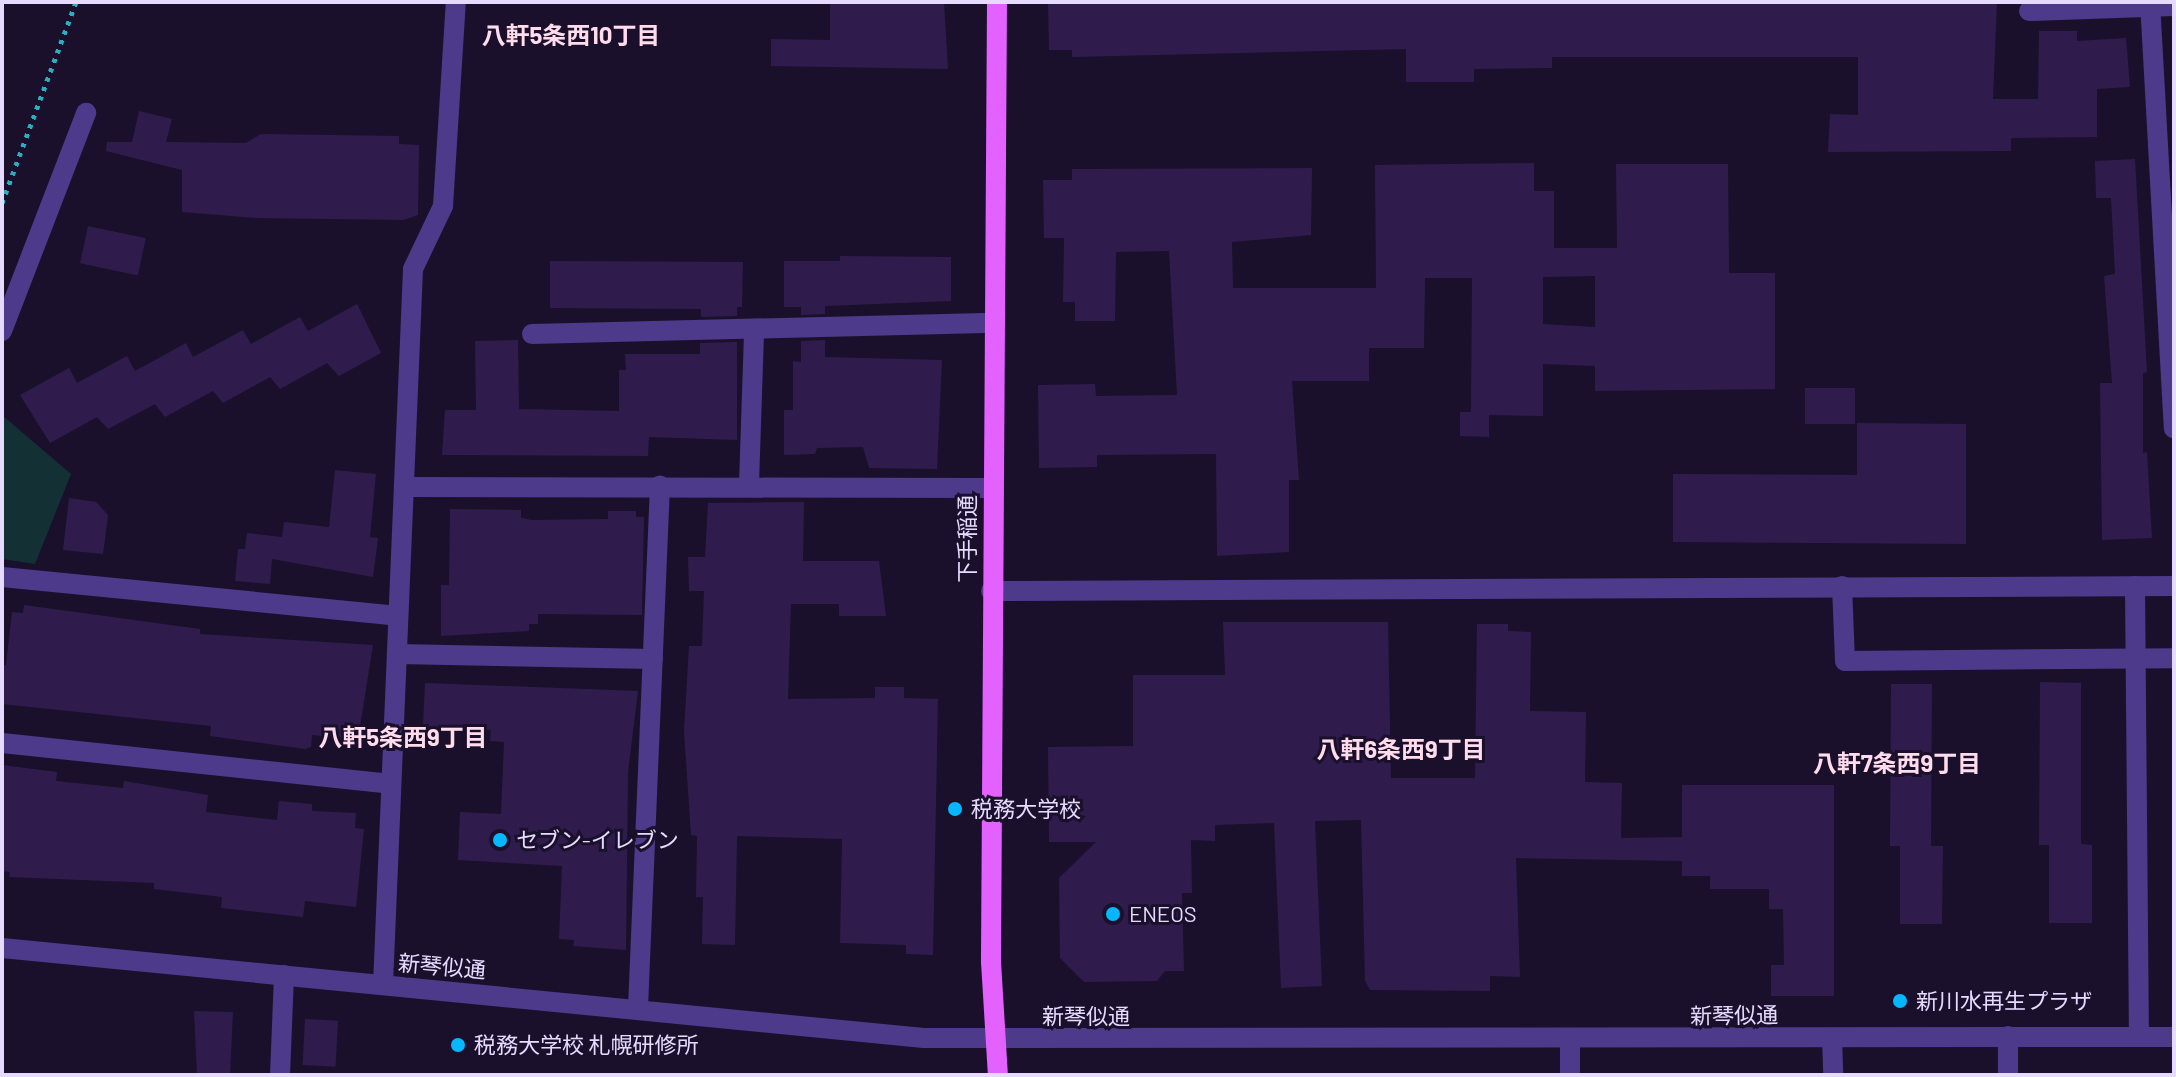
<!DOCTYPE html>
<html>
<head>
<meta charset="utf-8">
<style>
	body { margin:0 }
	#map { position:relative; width:2176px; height:1077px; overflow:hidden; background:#1a102b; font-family:Barlow,"Noto Sans JP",sans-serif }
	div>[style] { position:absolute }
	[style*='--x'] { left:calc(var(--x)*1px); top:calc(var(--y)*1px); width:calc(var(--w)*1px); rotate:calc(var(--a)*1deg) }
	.green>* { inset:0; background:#133035 }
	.building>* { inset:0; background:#2f1c4d; transform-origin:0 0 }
	.path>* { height:5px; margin-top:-2.5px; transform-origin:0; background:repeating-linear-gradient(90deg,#2dadc1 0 4px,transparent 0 10px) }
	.minor>* { height:20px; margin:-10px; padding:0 10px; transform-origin:10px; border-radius:10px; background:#4d3a8b }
	.major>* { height:20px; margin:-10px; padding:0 10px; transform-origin:10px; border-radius:10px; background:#e261ff }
	.dots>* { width:22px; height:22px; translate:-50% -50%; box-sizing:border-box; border:4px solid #1a102b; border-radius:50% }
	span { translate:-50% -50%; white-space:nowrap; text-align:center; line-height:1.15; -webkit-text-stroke:6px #1a102b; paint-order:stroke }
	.street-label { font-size:22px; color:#e6daff }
	.poi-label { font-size:22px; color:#e6daff }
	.left { translate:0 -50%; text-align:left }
	.neighbourhood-label { font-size:24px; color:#ffdcec; font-weight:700 }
	.frame { position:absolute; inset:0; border:4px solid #e6daff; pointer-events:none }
</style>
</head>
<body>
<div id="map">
	<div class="green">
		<div style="clip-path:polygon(2px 415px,71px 474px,35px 564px,2px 559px)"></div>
	</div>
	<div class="building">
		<div style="clip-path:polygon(830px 2px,944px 2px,948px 69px,771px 66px,771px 39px,830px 40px)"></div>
		<div style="clip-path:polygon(1048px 2px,1997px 2px,1993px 99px,2038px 99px,2039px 31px,2077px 31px,2077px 41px,2126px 38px,2130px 87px,2097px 89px,2097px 137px,2011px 138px,2011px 151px,1828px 152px,1830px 114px,1858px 115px,1858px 57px,1552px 57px,1552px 68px,1474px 69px,1474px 82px,1406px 82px,1406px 49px,1072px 57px,1072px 50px,1049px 50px)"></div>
		<div style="clip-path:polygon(139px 111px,172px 119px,166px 142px,246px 143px,261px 134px,399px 136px,399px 144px,419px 145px,418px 215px,403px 220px,256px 218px,182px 212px,182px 170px,106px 151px,107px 142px,132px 142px)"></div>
		<div style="clip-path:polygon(2135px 159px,2147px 372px,2143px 373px,2143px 453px,2147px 452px,2152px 538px,2102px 540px,2100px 383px,2112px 383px,2104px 276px,2115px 274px,2111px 198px,2096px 198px,2095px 161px)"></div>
		<div style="clip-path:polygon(evenodd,1534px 163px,1534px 191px,1554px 191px,1554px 248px,1617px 248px,1616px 164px,1728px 164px,1729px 273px,1775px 273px,1775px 389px,1595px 391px,1595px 366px,1543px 364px,1543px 416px,1489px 415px,1489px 437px,1460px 436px,1460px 412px,1471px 412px,1472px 278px,1425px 278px,1424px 348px,1369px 348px,1369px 381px,1292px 381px,1299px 480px,1289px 480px,1289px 552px,1217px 556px,1216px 454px,1097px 455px,1097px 467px,1039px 468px,1038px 385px,1095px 384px,1096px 396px,1177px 395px,1169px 251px,1116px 252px,1115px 321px,1075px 321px,1075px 302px,1063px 302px,1064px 238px,1044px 238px,1043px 180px,1072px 180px,1072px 169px,1312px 168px,1311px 235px,1232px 242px,1233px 288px,1376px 288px,1375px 165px,1534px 163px,1595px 276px,1595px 327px,1543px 324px,1543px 277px,1595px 276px)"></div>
		<div style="left:88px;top:226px;width:59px;height:38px;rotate:12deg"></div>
		<div style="clip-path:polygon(840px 256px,951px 257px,951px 301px,825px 306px,825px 314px,801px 315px,801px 307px,784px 307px,784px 261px,840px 261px)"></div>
		<div style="clip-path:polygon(550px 261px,743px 262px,742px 307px,737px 307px,737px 316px,701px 317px,701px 309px,550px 308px)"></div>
		<div style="clip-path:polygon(357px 304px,381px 353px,339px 376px,327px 363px,280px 389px,270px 377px,223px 403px,213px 391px,165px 417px,155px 404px,108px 429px,97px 417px,50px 443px,20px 395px,69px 368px,77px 383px,127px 356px,135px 371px,186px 343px,193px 357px,243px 330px,251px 344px,300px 317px,308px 331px)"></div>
		<div style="clip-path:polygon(518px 340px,519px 409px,619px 411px,619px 370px,626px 370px,625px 354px,700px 354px,700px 343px,737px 342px,737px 440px,649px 437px,648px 456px,442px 455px,445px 410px,476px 410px,475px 341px)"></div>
		<div style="clip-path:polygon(825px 340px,825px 357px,942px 360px,937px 469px,869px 468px,863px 447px,817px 448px,815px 454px,784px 455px,784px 410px,793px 410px,793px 361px,801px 362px,801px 341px)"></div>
		<div style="left:1805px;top:388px;width:50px;height:36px"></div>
		<div style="clip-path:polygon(1857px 423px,1966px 424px,1966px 544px,1673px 542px,1673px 474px,1857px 475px)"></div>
		<div style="clip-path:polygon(335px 470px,376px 474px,370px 537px,378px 538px,373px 577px,272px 559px,270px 584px,235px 581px,238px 549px,245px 549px,247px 533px,282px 537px,284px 522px,329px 527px)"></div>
		<div style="clip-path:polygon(69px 498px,96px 502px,108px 515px,103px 554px,63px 550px)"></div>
		<div style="clip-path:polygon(804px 502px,803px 561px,879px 561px,886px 616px,839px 616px,839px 604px,791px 604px,788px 699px,875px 698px,875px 687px,904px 687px,904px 698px,938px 699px,933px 955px,906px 954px,906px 945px,840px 943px,842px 839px,737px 836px,735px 945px,702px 944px,703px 897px,696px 897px,697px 836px,691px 835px,684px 731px,689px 646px,702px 646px,704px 591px,689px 591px,688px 557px,705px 557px,708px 503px)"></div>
		<div style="clip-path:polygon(450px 509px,521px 510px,521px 518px,532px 520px,608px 519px,608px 511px,636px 511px,636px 517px,644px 517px,642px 615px,538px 614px,538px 624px,529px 624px,529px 631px,441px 636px,441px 585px,449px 585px)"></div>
		<div style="clip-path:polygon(24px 605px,200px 629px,200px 634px,373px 645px,358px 739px,312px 735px,311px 747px,305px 749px,210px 736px,211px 726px,2px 704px,2px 665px,6px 665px,12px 612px,23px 613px)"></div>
		<div style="clip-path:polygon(1223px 622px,1388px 622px,1391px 778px,1475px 778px,1477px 624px,1508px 624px,1508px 631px,1531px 632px,1530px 711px,1586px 712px,1585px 782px,1622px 783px,1621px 838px,1682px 837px,1682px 785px,1834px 785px,1834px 996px,1771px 996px,1771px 965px,1784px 965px,1783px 909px,1769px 909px,1769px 889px,1710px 889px,1710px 876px,1682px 876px,1682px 861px,1516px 858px,1520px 977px,1490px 976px,1490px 991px,1370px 990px,1365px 981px,1361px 820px,1315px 821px,1322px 986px,1281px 988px,1274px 823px,1215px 825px,1215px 841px,1191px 840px,1192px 893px,1182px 893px,1184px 971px,1165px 971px,1157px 981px,1084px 982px,1060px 958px,1059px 878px,1096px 842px,1049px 842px,1048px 747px,1133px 746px,1133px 675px,1225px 675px)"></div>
		<div style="clip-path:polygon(2040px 682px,2081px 683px,2081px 844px,2092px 845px,2092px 923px,2049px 923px,2049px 845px,2039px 845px)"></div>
		<div style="clip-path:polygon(425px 683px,638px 691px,628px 772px,626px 950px,573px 946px,574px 940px,559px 939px,562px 866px,458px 860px,460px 812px,501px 814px,504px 742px,490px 741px,491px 730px,423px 726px)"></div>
		<div style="clip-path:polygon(1891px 684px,1932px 684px,1931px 846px,1943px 846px,1942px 924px,1900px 924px,1900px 846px,1890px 846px)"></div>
		<div style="clip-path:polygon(2px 765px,57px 772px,56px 781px,123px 788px,124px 781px,208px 795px,206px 812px,277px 820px,279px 801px,312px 804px,312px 811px,356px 813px,355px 828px,364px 829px,356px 907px,305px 901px,303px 917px,221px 908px,222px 897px,154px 889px,154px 883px,9px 877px,10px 872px,2px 871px)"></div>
		<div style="clip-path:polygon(194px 1011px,233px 1012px,230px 1075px,197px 1075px)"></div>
		<div style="left:305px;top:1019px;width:33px;height:46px;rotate:3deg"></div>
	</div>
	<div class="path">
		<div style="--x:2;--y:203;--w:214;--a:-69.8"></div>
	</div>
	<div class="minor">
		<div style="--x:2150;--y:2;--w:427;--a:86.8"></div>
		<div style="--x:2029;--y:11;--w:145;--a:-2"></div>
		<div style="--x:2;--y:331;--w:234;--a:-68.9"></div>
		<div style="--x:532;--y:334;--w:463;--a:-1.4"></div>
		<div style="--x:749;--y:484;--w:153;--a:-88.1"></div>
		<div style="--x:404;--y:487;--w:587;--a:0.1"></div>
		<div style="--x:2;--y:577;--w:398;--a:5.6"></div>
		<div style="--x:1842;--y:586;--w:75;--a:87.7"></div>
		<div style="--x:1845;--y:661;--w:329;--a:-0.5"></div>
		<div style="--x:2135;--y:586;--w:451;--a:89.5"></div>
		<div style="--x:991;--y:591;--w:1183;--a:-0.24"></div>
		<div style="--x:397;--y:654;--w:256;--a:1.1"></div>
		<div style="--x:2;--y:743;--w:391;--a:6"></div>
		<div style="--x:2;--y:948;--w:926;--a:5.58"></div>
		<div style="--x:924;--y:1038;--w:1250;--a:-0.05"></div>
		<div style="--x:383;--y:985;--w:717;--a:-87.6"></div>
		<div style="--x:413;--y:269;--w:70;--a:-64.5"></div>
		<div style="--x:443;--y:206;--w:204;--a:-86.4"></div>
		<div style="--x:638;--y:1008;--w:523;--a:-87.59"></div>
		<div style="--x:1832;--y:1038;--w:37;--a:88"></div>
		<div style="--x:1570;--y:1041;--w:34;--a:90"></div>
		<div style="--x:280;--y:1075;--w:100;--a:-87.7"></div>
		<div style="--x:2008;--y:1075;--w:39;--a:-90"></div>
	</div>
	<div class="major">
		<div style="--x:997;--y:2;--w:960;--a:90.36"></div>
		<div style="--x:991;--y:962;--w:113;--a:86.5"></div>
	</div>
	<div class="dots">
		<div style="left:955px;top:809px;background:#06b7ff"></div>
		<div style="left:500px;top:840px;background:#06b7ff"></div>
		<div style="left:1113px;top:914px;background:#06b7ff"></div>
		<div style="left:1900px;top:1001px;background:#06b7ff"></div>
		<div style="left:458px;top:1045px;background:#06b7ff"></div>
	</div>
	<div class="street-label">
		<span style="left:967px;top:539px;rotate:-90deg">下手稲通</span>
		<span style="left:442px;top:966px;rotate:5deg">新琴似通</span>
		<span style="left:1734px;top:1015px;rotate:-1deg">新琴似通</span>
		<span style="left:1086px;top:1016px">新琴似通</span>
	</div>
	<div class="poi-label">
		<span class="left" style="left:971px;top:809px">税務大学校</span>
		<span class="left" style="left:516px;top:840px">セブン-イレブン</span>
		<span class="left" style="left:1129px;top:914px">ENEOS</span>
		<span class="left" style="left:1916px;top:1001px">新川水再生プラザ</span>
		<span class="left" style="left:474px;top:1045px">税務大学校 札幌研修所</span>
	</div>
	<div class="neighbourhood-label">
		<span style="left:571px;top:35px">八軒5条西10丁目</span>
		<span style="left:403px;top:737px">八軒5条西9丁目</span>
		<span style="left:1401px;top:749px">八軒6条西9丁目</span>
		<span style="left:1897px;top:763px">八軒7条西9丁目</span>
	</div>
	<div class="frame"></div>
</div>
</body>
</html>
